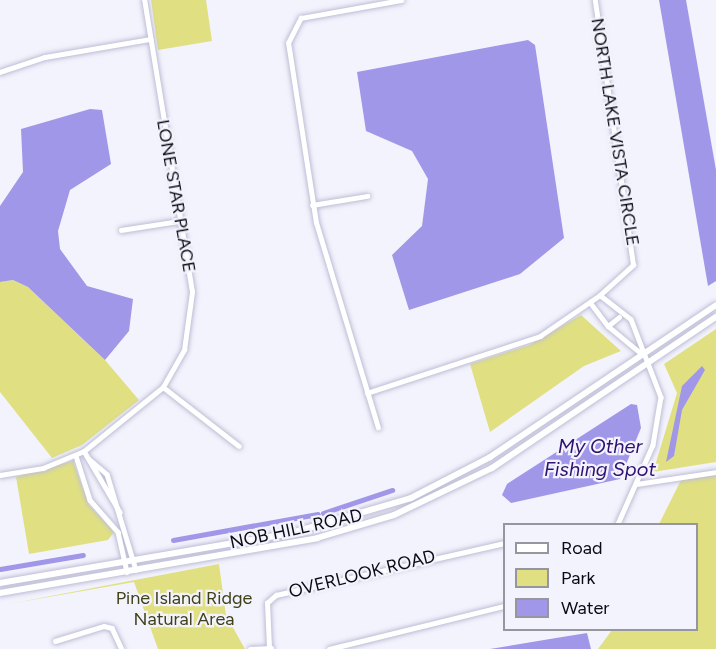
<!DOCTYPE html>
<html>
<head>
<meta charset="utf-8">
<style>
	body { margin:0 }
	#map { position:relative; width:716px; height:649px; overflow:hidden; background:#f3f3fd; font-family:Figtree,sans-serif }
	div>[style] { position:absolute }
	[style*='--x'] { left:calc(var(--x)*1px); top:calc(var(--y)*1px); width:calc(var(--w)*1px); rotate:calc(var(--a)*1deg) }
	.green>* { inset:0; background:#e0e083 }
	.water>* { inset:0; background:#a097e8 }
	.canal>* { height:5px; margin:-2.5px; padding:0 2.5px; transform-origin:2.5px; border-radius:2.5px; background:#a097e8 }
	.roads { filter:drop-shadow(0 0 2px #bebdd6) drop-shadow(0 0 2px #bebdd6) }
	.street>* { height:4.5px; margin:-2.25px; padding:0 2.25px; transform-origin:2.25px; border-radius:2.25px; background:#fff }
	.secondary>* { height:6px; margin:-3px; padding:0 3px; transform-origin:3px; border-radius:3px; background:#fff }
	span { translate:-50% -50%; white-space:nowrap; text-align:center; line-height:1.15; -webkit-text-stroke:4.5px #f3f3fd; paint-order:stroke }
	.street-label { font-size:18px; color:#0b0a13 }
	.park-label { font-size:18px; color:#414119 }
	.water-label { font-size:20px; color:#2f126f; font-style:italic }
	.legend { position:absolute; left:503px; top:523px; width:195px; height:108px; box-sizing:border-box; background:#f3f3fd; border:2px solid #96969f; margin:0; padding:8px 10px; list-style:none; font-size:18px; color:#0b0a13 }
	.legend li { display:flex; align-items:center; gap:12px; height:30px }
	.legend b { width:30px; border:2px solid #96969f }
</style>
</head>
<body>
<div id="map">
	<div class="green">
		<div style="clip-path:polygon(151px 0,206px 0,212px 41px,158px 50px)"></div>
		<div style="clip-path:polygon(13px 280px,28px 287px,105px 360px,139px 400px,82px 445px,52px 458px,0 392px,0 282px)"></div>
		<div style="clip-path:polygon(581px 315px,621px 351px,584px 366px,490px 432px,470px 364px,529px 345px)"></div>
		<div style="clip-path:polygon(716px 329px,716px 462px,653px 472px,677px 393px,664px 364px)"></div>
		<div style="clip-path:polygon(73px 461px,89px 505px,114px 532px,108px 540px,29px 554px,16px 477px)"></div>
		<div style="clip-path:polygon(716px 474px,716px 649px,598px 649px,612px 630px,696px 630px,696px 524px,659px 524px,681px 480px)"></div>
		<div style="clip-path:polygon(219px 564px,226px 615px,245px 649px,158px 649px,134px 582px,9px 604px)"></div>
	</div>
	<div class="water">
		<div style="clip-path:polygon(659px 0,686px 0,716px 170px,716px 281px,708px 286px)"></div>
		<div style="clip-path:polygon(528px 40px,535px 45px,564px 238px,520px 274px,409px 310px,392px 255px,422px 226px,428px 179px,412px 151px,366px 131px,357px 72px)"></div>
		<div style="clip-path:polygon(90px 109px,102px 110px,111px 164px,70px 190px,58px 231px,60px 249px,87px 286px,133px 299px,129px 331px,105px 360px,28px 287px,13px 280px,0 282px,0 206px,23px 172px,21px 129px)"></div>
		<div style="clip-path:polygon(702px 366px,705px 370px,682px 410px,674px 456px,666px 462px,682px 386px)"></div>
		<div style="clip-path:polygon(631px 404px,637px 405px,641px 428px,620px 479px,511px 503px,502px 495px,507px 484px)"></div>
		<div style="clip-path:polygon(587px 633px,591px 649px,490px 649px,550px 639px)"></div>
	</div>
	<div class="canal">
		<div style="--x:323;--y:513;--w:73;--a:-18.4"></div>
		<div style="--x:173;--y:540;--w:147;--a:-10.2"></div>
		<div style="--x:0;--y:569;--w:84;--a:-9.6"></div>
	</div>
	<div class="roads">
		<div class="street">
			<div style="--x:0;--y:72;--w:47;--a:-18.4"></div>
			<div style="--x:45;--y:57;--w:107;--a:-9.7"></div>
			<div style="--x:312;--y:205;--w:56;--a:-9.3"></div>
			<div style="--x:121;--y:230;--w:59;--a:-8.8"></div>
			<div style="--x:600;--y:295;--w:39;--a:38"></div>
			<div style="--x:631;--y:319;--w:84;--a:69"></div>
			<div style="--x:661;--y:397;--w:49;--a:99.5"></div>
			<div style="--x:653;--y:445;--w:86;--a:113.9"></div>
			<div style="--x:590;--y:302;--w:30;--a:53"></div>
			<div style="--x:608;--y:326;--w:45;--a:39.6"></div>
			<div style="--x:608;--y:326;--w:14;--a:-39"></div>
			<div style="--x:163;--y:387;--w:96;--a:37.8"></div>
			<div style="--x:367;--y:393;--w:182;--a:-18.2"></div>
			<div style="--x:540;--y:336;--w:73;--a:-34.3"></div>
			<div style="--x:600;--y:295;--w:45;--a:-42.3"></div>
			<div style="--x:633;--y:265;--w:268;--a:-98.2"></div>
			<div style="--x:378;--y:428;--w:214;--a:-106.8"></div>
			<div style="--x:316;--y:223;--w:182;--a:-98.8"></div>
			<div style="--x:288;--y:43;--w:28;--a:-63"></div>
			<div style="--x:301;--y:18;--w:102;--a:-10.2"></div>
			<div style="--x:84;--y:451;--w:71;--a:59.5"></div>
			<div style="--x:76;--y:456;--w:46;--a:72.3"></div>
			<div style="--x:90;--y:500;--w:43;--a:48.8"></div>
			<div style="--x:118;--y:532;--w:41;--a:77.3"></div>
			<div style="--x:89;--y:459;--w:23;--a:40"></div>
			<div style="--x:107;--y:474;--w:100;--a:73.2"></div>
			<div style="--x:0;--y:475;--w:44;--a:-9.2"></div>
			<div style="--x:43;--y:468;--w:44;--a:-22.5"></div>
			<div style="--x:84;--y:451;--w:102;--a:-39"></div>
			<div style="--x:163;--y:387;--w:43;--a:-60.4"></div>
			<div style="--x:184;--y:350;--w:59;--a:-82.1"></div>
			<div style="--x:192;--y:292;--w:296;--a:-99.3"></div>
			<div style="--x:637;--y:484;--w:80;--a:-8.6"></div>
			<div style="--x:55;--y:641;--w:51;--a:-17"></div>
			<div style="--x:104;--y:626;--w:8;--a:14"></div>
			<div style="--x:112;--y:628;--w:23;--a:65"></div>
			<div style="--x:269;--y:647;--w:44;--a:-92.6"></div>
			<div style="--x:267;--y:603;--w:12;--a:-42"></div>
			<div style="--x:276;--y:595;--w:234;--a:-12.8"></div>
			<div style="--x:250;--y:649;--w:21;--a:-3"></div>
			<div style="--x:329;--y:649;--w:180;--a:-13.8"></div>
		</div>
		<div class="secondary">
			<div style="--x:0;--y:583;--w:292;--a:-9.7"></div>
			<div style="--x:288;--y:534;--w:128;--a:-16.3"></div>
			<div style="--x:411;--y:498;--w:89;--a:-27.4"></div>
			<div style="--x:490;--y:457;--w:272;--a:-33.9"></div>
			<div style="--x:0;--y:593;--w:322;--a:-9.8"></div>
			<div style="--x:317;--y:538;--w:80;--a:-16.6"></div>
			<div style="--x:394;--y:515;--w:109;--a:-25.6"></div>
			<div style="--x:492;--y:468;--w:270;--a:-34"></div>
		</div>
	</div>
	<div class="street-label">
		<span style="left:615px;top:132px;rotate:81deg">NORTH LAKE VISTA CIRCLE</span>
		<span style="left:176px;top:196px;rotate:80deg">LONE STAR PLACE</span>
		<span style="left:296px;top:529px;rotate:-12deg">NOB HILL ROAD</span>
		<span style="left:362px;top:574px;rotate:-14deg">OVERLOOK ROAD</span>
	</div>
	<div class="park-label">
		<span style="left:184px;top:609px">Pine Island Ridge<br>Natural Area</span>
	</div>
	<div class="water-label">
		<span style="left:600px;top:458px">My Other<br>Fishing Spot</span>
	</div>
	<ul class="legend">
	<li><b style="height:8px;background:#fff"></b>Road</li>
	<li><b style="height:16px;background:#e0e083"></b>Park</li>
	<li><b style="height:16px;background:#a097e8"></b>Water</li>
	</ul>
</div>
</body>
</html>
